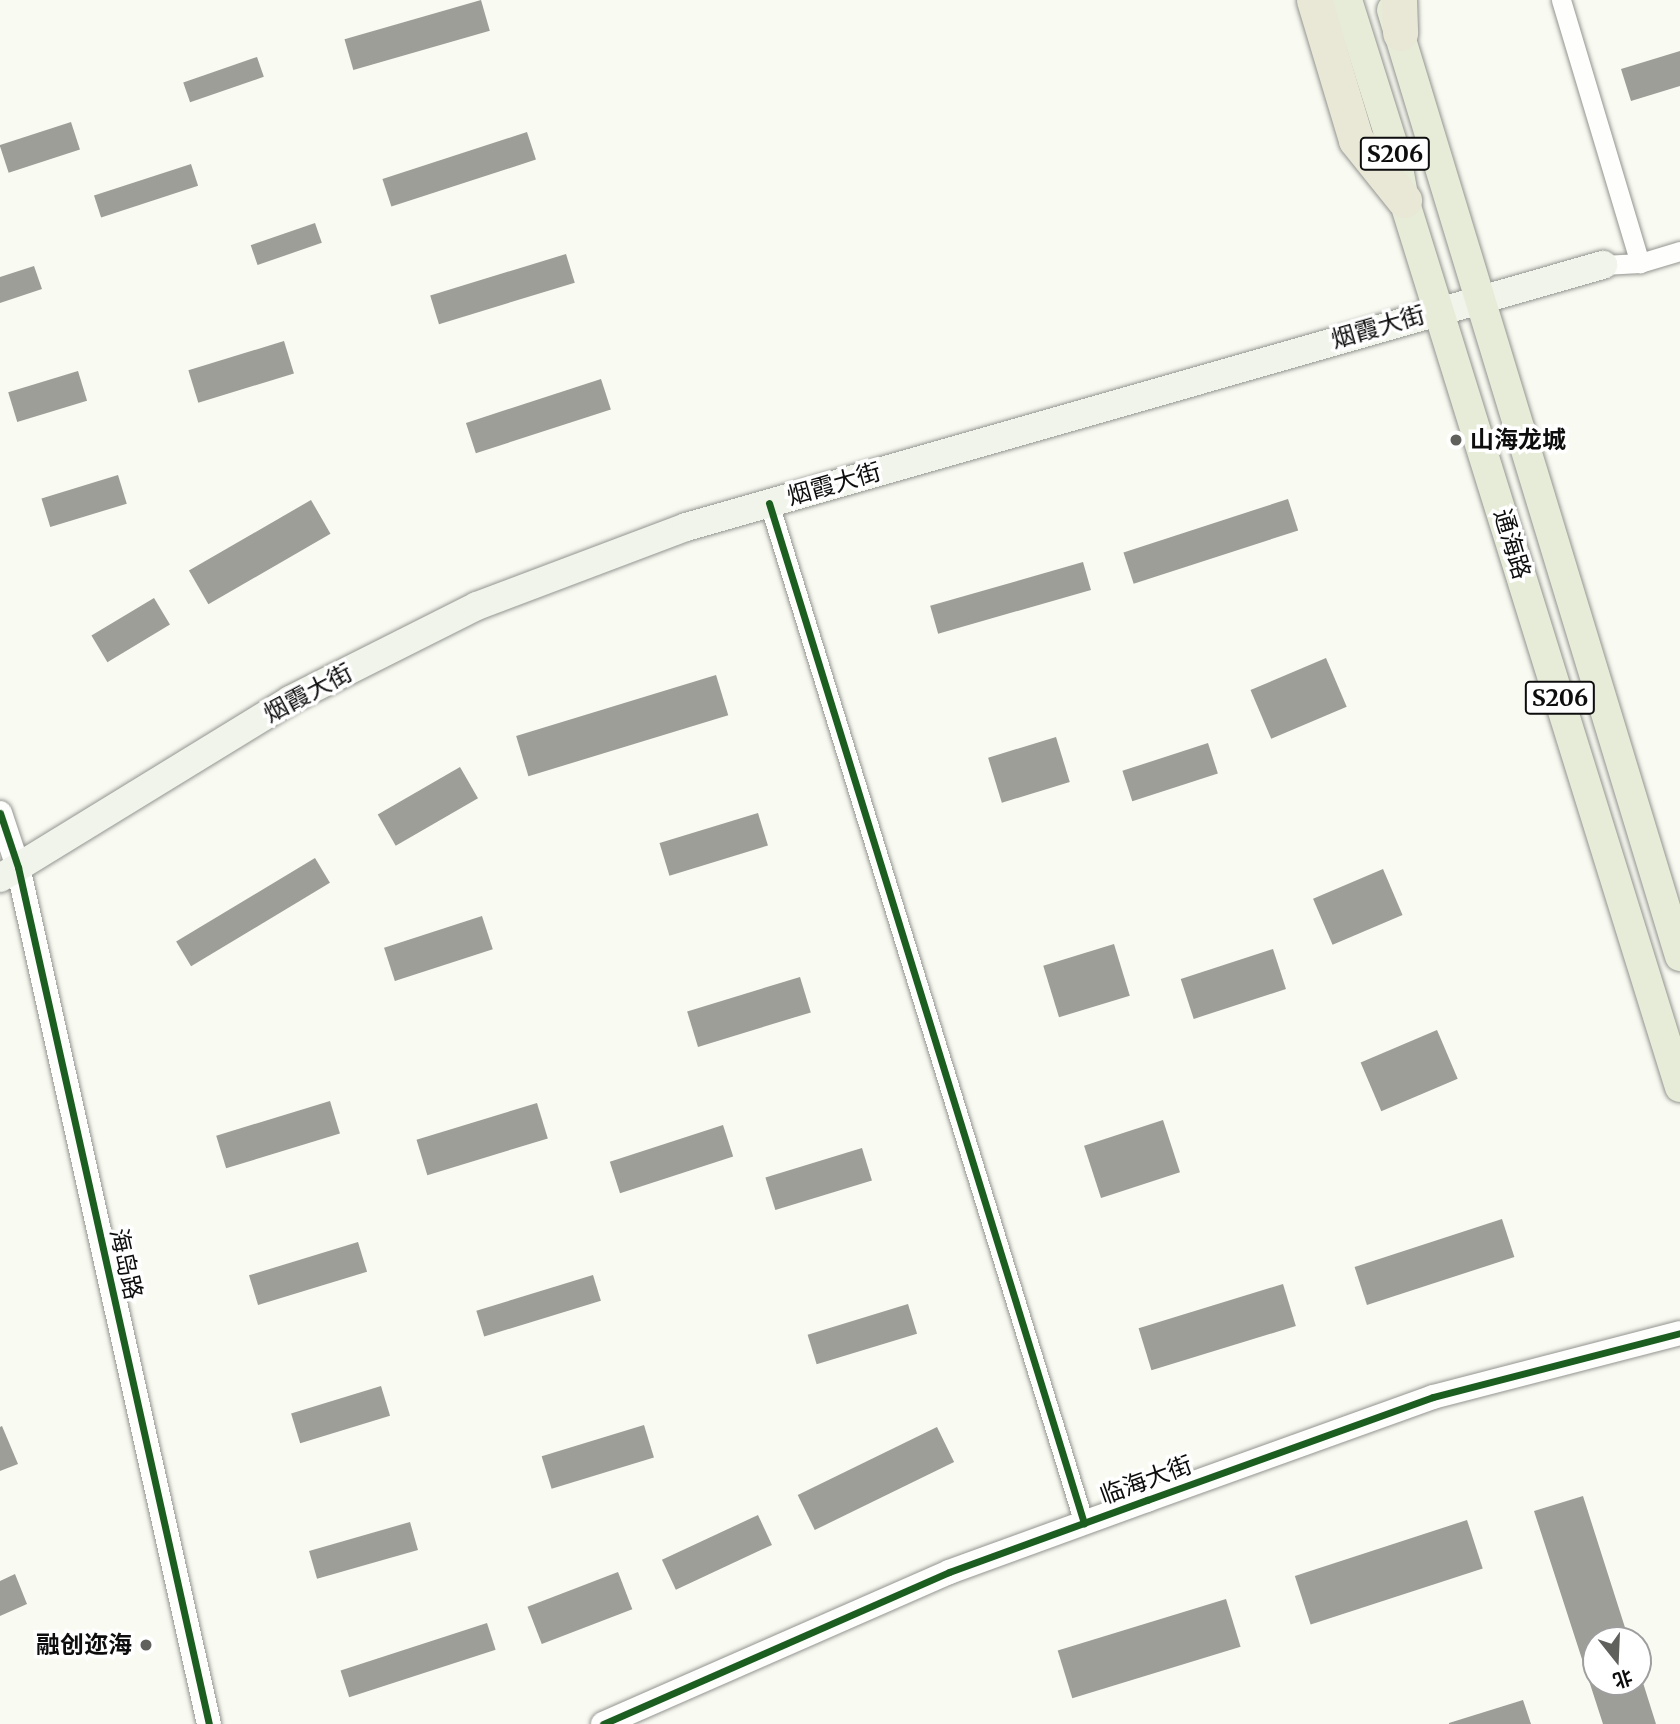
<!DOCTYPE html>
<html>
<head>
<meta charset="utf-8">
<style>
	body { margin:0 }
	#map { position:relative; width:1680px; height:1724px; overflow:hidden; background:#f9fbf2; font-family:Merriweather,"Noto Sans SC",serif }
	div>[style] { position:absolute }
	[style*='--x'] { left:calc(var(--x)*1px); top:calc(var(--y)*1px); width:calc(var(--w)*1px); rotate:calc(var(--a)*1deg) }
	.building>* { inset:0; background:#9d9e98; transform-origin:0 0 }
	.roads { filter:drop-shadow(0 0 2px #939490) drop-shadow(0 0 2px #939490) }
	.minor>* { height:19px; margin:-9.5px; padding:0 9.5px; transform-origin:9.5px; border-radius:9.5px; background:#fefefd }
	.tertiary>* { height:24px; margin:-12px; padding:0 12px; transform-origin:12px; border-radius:12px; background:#fefefd }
	.secondary>* { height:28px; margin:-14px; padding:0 14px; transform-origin:14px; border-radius:14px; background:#f0f4ea }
	.primary>* { height:30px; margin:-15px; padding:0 15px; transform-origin:15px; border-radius:15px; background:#e7ecd9 }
	.motorway>* { height:35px; margin:-17.5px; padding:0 17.5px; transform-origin:17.5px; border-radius:17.5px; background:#e9e7d5 }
	.cycleway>* { height:7px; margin:-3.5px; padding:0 3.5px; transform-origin:3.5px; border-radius:3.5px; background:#1b5e20 }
	.dots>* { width:19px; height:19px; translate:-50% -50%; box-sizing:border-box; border:4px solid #fff; border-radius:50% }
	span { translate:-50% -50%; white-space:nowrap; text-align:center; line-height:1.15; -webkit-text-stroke:7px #fff; paint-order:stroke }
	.shield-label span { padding:2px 5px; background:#fff; border:2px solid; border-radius:5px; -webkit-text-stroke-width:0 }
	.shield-label { font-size:23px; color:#0d0d0d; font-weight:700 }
	.street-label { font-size:24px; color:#0d0d0d }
	.poi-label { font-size:24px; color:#0d0d0d; font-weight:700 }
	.left { translate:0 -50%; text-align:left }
	.right { translate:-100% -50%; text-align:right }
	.north { position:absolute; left:1582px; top:1626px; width:70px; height:70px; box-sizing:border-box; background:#fff; border:2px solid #9e9e9e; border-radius:50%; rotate:162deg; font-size:19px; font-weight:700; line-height:28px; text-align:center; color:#0d0d0d }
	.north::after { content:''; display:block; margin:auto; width:24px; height:32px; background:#60605d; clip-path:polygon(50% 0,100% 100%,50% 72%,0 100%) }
</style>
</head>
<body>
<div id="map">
	<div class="building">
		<div style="left:481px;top:0;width:32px;height:142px;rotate:74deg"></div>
		<div style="clip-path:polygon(1680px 51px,1680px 86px,1631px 101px,1621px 69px)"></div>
		<div style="left:257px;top:57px;width:21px;height:78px;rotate:71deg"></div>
		<div style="left:71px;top:122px;width:29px;height:75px;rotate:72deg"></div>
		<div style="left:527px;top:132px;width:29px;height:152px;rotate:72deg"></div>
		<div style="left:191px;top:164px;width:23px;height:102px;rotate:72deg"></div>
		<div style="left:315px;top:223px;width:21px;height:68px;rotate:71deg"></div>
		<div style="left:566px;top:254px;width:30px;height:142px;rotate:73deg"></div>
		<div style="clip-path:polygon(34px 266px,42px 289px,0 303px,0 277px)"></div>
		<div style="left:284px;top:341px;width:34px;height:100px;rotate:73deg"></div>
		<div style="left:78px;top:371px;width:31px;height:73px;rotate:73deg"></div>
		<div style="left:601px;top:379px;width:32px;height:142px;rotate:72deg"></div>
		<div style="left:118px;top:475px;width:30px;height:80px;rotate:73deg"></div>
		<div style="left:1288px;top:499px;width:33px;height:173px;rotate:72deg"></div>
		<div style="left:311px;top:500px;width:39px;height:141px;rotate:60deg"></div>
		<div style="left:1083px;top:562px;width:29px;height:159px;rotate:74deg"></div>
		<div style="left:154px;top:598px;width:31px;height:73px;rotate:59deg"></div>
		<div style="left:1326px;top:658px;width:53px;height:82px;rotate:67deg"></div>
		<div style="left:716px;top:675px;width:42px;height:209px;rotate:73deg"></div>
		<div style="left:1056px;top:737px;width:47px;height:71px;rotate:73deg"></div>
		<div style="left:1208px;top:743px;width:32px;height:90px;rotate:72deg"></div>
		<div style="left:460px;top:767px;width:36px;height:95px;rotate:60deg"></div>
		<div style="left:758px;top:813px;width:34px;height:103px;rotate:73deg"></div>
		<div style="left:315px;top:858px;width:29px;height:162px;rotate:59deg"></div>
		<div style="left:1383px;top:869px;width:50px;height:76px;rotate:67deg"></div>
		<div style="left:482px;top:916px;width:35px;height:103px;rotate:72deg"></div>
		<div style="left:1114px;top:944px;width:54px;height:74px;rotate:73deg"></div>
		<div style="left:1273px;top:949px;width:42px;height:97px;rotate:72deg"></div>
		<div style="left:800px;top:977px;width:37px;height:118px;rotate:73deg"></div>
		<div style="left:1437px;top:1030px;width:53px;height:83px;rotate:67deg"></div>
		<div style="left:330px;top:1101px;width:34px;height:119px;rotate:73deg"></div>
		<div style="left:537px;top:1103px;width:37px;height:126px;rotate:73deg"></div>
		<div style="left:1163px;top:1120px;width:55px;height:83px;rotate:72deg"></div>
		<div style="left:723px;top:1125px;width:33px;height:119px;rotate:72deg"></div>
		<div style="left:862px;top:1148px;width:34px;height:101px;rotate:73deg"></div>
		<div style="left:1502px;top:1219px;width:40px;height:155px;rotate:72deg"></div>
		<div style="left:358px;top:1242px;width:31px;height:114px;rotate:73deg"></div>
		<div style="left:593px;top:1275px;width:27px;height:122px;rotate:73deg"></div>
		<div style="left:1283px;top:1284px;width:44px;height:151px;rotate:73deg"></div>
		<div style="left:908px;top:1304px;width:31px;height:105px;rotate:73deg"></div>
		<div style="left:381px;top:1386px;width:31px;height:94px;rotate:73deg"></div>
		<div style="left:644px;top:1425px;width:34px;height:107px;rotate:73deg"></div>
		<div style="clip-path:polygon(2px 1426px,18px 1464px,0 1471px,0 1427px)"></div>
		<div style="left:937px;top:1427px;width:39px;height:155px;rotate:64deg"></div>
		<div style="clip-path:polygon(1583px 1496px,1629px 1640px,1596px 1640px,1596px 1682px,1638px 1682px,1639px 1670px,1656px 1724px,1603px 1724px,1534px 1511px)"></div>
		<div style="left:758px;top:1515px;width:33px;height:106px;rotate:65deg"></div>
		<div style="left:1467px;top:1520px;width:51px;height:181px;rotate:72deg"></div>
		<div style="left:410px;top:1522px;width:29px;height:105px;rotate:74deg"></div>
		<div style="left:618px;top:1572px;width:40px;height:97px;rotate:69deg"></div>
		<div style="clip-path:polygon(15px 1574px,27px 1604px,0 1616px,0 1581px)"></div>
		<div style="left:1226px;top:1599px;width:50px;height:176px;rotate:73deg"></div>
		<div style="left:487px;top:1623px;width:28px;height:154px;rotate:72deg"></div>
		<div style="clip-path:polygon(1523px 1700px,1531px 1724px,1449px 1724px,1449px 1723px)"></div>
	</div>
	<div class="roads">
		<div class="minor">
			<div style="--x:1561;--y:0;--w:275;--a:73.3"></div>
			<div style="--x:1603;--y:265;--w:37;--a:-3"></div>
			<div style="--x:1640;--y:263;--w:42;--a:-16.7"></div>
			<div style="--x:769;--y:503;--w:1068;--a:72.84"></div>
		</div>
		<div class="tertiary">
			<div style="--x:0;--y:813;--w:57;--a:71.6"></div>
			<div style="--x:18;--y:867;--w:878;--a:77.44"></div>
			<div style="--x:603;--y:1724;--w:378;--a:-23.7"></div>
			<div style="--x:949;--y:1572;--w:211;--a:-20"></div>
			<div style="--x:1147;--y:1500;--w:304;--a:-19.8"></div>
			<div style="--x:1433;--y:1397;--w:255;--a:-14.5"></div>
		</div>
		<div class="secondary">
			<div style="--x:0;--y:878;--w:340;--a:-31.5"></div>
			<div style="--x:290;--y:700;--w:209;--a:-26.7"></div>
			<div style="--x:477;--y:606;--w:223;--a:-20.7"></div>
			<div style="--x:686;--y:527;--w:954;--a:-15.95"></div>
		</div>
		<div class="primary">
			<div style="--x:1347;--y:0;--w:159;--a:72.5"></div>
			<div style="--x:1395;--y:152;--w:49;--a:79.4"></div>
			<div style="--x:1404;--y:200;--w:929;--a:72.72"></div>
			<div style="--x:1392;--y:10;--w:989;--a:73.07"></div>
		</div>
		<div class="motorway">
			<div style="--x:1314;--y:0;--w:146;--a:73.3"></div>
			<div style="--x:1356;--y:140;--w:77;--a:51.3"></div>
			<div style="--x:1399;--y:0;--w:33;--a:88"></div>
		</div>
	</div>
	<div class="cycleway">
		<div style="--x:769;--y:503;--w:1068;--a:72.84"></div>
		<div style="--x:0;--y:813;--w:57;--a:71.6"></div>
		<div style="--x:18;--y:867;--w:878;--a:77.44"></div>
		<div style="--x:603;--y:1724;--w:378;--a:-23.7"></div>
		<div style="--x:949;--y:1572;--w:211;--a:-20"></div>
		<div style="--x:1147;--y:1500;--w:304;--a:-19.8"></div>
		<div style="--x:1433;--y:1397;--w:255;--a:-14.5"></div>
	</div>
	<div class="dots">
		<div style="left:1456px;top:440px;background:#60605d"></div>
		<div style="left:146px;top:1645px;background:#60605d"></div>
	</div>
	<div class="shield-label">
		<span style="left:1395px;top:154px">S206</span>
		<span style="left:1560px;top:698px">S206</span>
	</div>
	<div class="street-label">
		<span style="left:1378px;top:327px;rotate:-16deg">烟霞大街</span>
		<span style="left:834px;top:484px;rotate:-16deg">烟霞大街</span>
		<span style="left:1512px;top:544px;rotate:73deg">通海路</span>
		<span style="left:308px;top:693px;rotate:-28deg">烟霞大街</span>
		<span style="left:126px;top:1264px;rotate:77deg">海岛路</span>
		<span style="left:1146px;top:1480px;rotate:-20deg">临海大街</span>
	</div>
	<div class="poi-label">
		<span class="left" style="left:1470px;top:440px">山海龙城</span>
		<span class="right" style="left:132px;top:1645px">融创迩海</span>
	</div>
	<div class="north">北</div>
</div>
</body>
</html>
